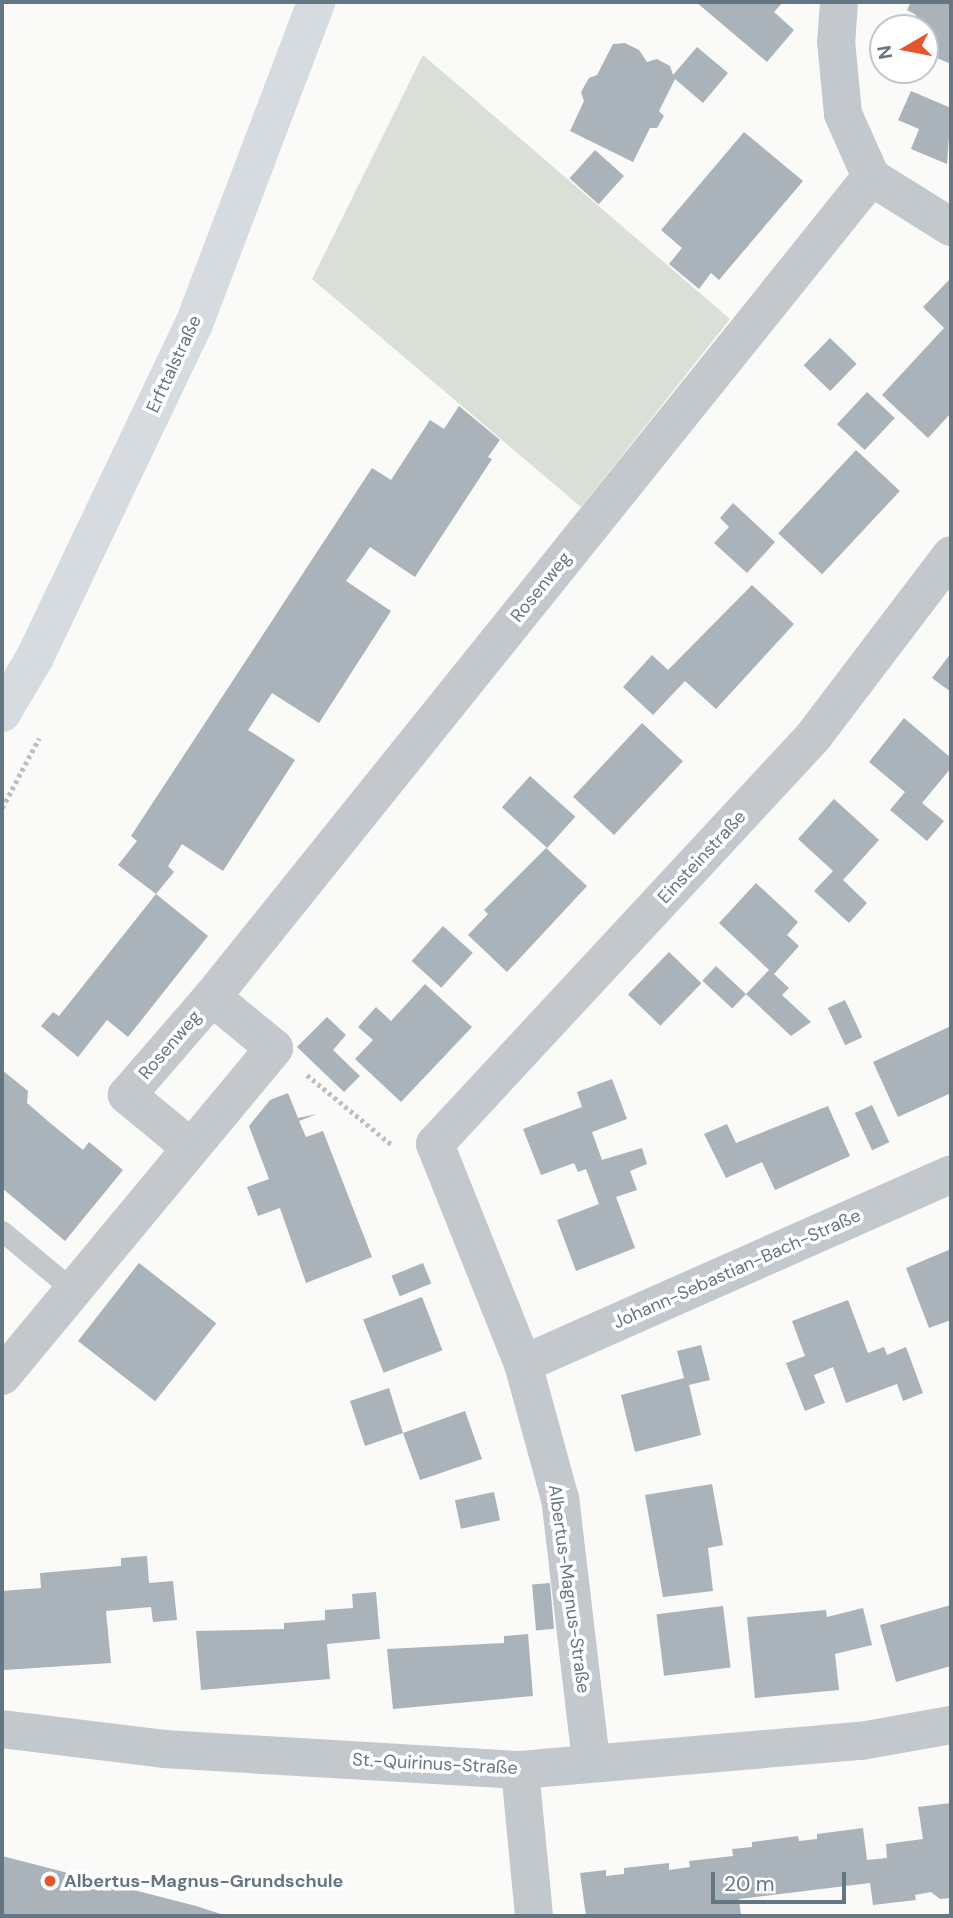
<!DOCTYPE html>
<html>
<head>
<meta charset="utf-8">
<style>
	body { margin:0 }
	#map { position:relative; width:953px; height:1918px; overflow:hidden; background:#fafaf8; font-family:"DM Sans",sans-serif }
	div>[style] { position:absolute }
	[style*='--x'] { left:calc(var(--x)*1px); top:calc(var(--y)*1px); width:calc(var(--w)*1px); rotate:calc(var(--a)*1deg) }
	.green>* { inset:0; background:#dadfd7 }
	.building>* { inset:0; background:#aab3b9; transform-origin:0 0 }
	.path>* { height:4.5px; margin-top:-2.25px; transform-origin:0; background:repeating-linear-gradient(90deg,#bbbfc2 0 3.5px,transparent 0 7px) }
	.lane>* { height:21px; margin:-10.5px; padding:0 10.5px; transform-origin:10.5px; border-radius:10.5px; background:#c3c8cc }
	.street>* { height:38px; margin:-19px; padding:0 19px; transform-origin:19px; border-radius:19px; background:#c3c8cc }
	.secondary>* { height:38px; margin:-19px; padding:0 19px; transform-origin:19px; border-radius:19px; background:#d6dbdf }
	.dots>* { width:19px; height:19px; translate:-50% -50%; box-sizing:border-box; border:4px solid #fff; border-radius:50% }
	span { translate:-50% -50%; white-space:nowrap; text-align:center; line-height:1.15; -webkit-text-stroke:7px #fff; paint-order:stroke }
	.street-label { font-size:18px; color:#657683 }
	.poi-label { font-size:18px; color:#657683; font-weight:700 }
	.left { translate:0 -50%; text-align:left }
	.frame { position:absolute; inset:0; border:4px solid #657683; pointer-events:none }
	.north { position:absolute; left:869px; top:14px; width:70px; height:70px; box-sizing:border-box; background:#fff; border:2px solid #c1c8cd; border-radius:50%; rotate:260deg; font-size:19px; font-weight:700; line-height:28px; text-align:center; color:#657683 }
	.north::after { content:''; display:block; margin:auto; width:24px; height:32px; background:#e4572e; clip-path:polygon(50% 0,100% 100%,50% 72%,0 100%) }
	.scale { position:absolute; left:711px; top:1872px; width:135px; height:32px; box-sizing:border-box; border:4px solid #657683; border-top:0; padding-left:9px; font-size:21px; line-height:24px; white-space:nowrap; color:#657683; -webkit-text-stroke:5px #fff; paint-order:stroke }
</style>
</head>
<body>
<div id="map">
	<div class="green">
		<div style="clip-path:polygon(423px 55px,730px 319px,581px 507px,312px 279px)"></div>
	</div>
	<div class="building">
		<div style="clip-path:polygon(696px 2px,783px 2px,774px 12px,794px 30px,767px 62px)"></div>
		<div style="clip-path:polygon(911px 2px,951px 2px,951px 64px,925px 53px,925px 28px,911px 28px,916px 15px,907px 10px)"></div>
		<div style="clip-path:polygon(625px 43px,639px 50px,647px 62px,657px 59px,670px 66px,673px 75px,697px 47px,728px 73px,703px 103px,675px 79px,659px 111px,664px 116px,657px 128px,650px 128px,633px 162px,570px 131px,584px 101px,581px 92px,589px 78px,597px 75px,613px 44px)"></div>
		<div style="clip-path:polygon(911px 91px,951px 108px,947px 164px,911px 149px,919px 129px,898px 120px)"></div>
		<div style="clip-path:polygon(744px 132px,803px 181px,719px 280px,711px 273px,699px 289px,669px 264px,682px 248px,661px 230px)"></div>
		<div style="left:595px;top:150px;width:39px;height:38px;rotate:42deg"></div>
		<div style="clip-path:polygon(951px 278px,951px 413px,928px 438px,882px 395px,944px 328px,923px 307px)"></div>
		<div style="left:830px;top:338px;width:37px;height:38px;rotate:44deg"></div>
		<div style="left:867px;top:392px;width:38px;height:44px;rotate:43deg"></div>
		<div style="clip-path:polygon(459px 406px,500px 440px,488px 457px,492px 459px,415px 577px,370px 547px,346px 581px,391px 611px,319px 723px,272px 693px,248px 730px,295px 760px,223px 871px,182px 844px,168px 866px,174px 872px,156px 894px,118px 865px,137px 841px,131px 836px,372px 468px,391px 480px,430px 420px,444px 429px)"></div>
		<div style="left:856px;top:450px;width:60px;height:114px;rotate:43deg"></div>
		<div style="clip-path:polygon(733px 503px,775px 542px,747px 573px,714px 543px,729px 527px,720px 518px)"></div>
		<div style="clip-path:polygon(752px 585px,794px 624px,716px 709px,685px 681px,653px 715px,623px 687px,652px 655px,668px 670px)"></div>
		<div style="clip-path:polygon(951px 653px,951px 692px,932px 678px)"></div>
		<div style="clip-path:polygon(904px 718px,951px 758px,951px 768px,922px 803px,944px 821px,927px 841px,890px 810px,905px 792px,869px 762px)"></div>
		<div style="left:642px;top:723px;width:56px;height:101px;rotate:43deg"></div>
		<div style="left:530px;top:776px;width:61px;height:42px;rotate:42deg"></div>
		<div style="clip-path:polygon(834px 799px,879px 840px,843px 880px,867px 903px,849px 923px,814px 891px,833px 871px,798px 839px)"></div>
		<div style="clip-path:polygon(546px 848px,587px 886px,507px 972px,468px 935px,488px 914px,484px 910px)"></div>
		<div style="clip-path:polygon(756px 883px,798px 922px,787px 935px,799px 946px,774px 974px,789px 988px,782px 995px,811px 1022px,791px 1036px,746px 994px,769px 970px,719px 923px)"></div>
		<div style="clip-path:polygon(156px 894px,208px 936px,128px 1037px,107px 1020px,78px 1057px,41px 1026px,53px 1012px,59px 1016px)"></div>
		<div style="left:443px;top:926px;width:40px;height:47px;rotate:42deg"></div>
		<div style="left:669px;top:952px;width:45px;height:59px;rotate:44deg"></div>
		<div style="left:716px;top:966px;width:41px;height:20px;rotate:43deg"></div>
		<div style="clip-path:polygon(425px 984px,472px 1027px,401px 1102px,355px 1059px,373px 1040px,358px 1027px,376px 1007px,391px 1021px)"></div>
		<div style="left:845px;top:1000px;width:41px;height:19px;rotate:65deg"></div>
		<div style="clip-path:polygon(327px 1017px,346px 1035px,333px 1050px,360px 1076px,344px 1092px,297px 1047px)"></div>
		<div style="clip-path:polygon(951px 1026px,951px 1093px,898px 1117px,873px 1062px)"></div>
		<div style="clip-path:polygon(2px 1070px,28px 1091px,27px 1103px,49px 1122px,83px 1150px,89px 1142px,123px 1170px,65px 1241px,2px 1188px)"></div>
		<div style="clip-path:polygon(612px 1079px,627px 1119px,592px 1132px,602px 1160px,642px 1148px,647px 1164px,630px 1171px,637px 1190px,616px 1197px,635px 1248px,576px 1271px,557px 1220px,599px 1204px,586px 1169px,578px 1172px,574px 1163px,541px 1175px,523px 1129px,582px 1107px,577px 1092px)"></div>
		<div style="clip-path:polygon(288px 1093px,298px 1118px,317px 1114px,299px 1121px,306px 1137px,323px 1131px,372px 1257px,306px 1283px,280px 1208px,258px 1216px,247px 1187px,269px 1179px,249px 1126px,270px 1100px)"></div>
		<div style="left:872px;top:1105px;width:41px;height:19px;rotate:65deg"></div>
		<div style="clip-path:polygon(828px 1106px,850px 1156px,775px 1190px,762px 1162px,726px 1178px,704px 1134px,727px 1124px,736px 1143px)"></div>
		<div style="clip-path:polygon(951px 1249px,951px 1320px,929px 1328px,906px 1268px)"></div>
		<div style="left:139px;top:1263px;width:98px;height:99px;rotate:38deg"></div>
		<div style="left:423px;top:1263px;width:22px;height:34px;rotate:68deg"></div>
		<div style="left:422px;top:1297px;width:57px;height:63px;rotate:69deg"></div>
		<div style="clip-path:polygon(848px 1300px,868px 1353px,884px 1347px,887px 1355px,906px 1347px,923px 1393px,903px 1401px,897px 1384px,846px 1403px,833px 1367px,814px 1375px,825px 1403px,805px 1411px,786px 1363px,805px 1356px,792px 1321px)"></div>
		<div style="clip-path:polygon(701px 1345px,710px 1380px,689px 1385px,701px 1435px,635px 1452px,621px 1395px,684px 1378px,677px 1351px)"></div>
		<div style="clip-path:polygon(389px 1388px,403px 1433px,465px 1411px,482px 1459px,420px 1480px,403px 1433px,365px 1446px,350px 1401px)"></div>
		<div style="clip-path:polygon(712px 1484px,723px 1545px,708px 1548px,713px 1591px,663px 1597px,645px 1495px)"></div>
		<div style="left:494px;top:1492px;width:29px;height:40px;rotate:78deg"></div>
		<div style="clip-path:polygon(147px 1556px,149px 1583px,173px 1581px,177px 1620px,153px 1622px,151px 1607px,106px 1611px,111px 1663px,4px 1670px,2px 1591px,41px 1588px,40px 1573px,121px 1566px,121px 1558px)"></div>
		<div style="left:550px;top:1583px;width:46px;height:18px;rotate:85deg"></div>
		<div style="clip-path:polygon(376px 1592px,380px 1639px,327px 1644px,330px 1679px,201px 1690px,196px 1631px,284px 1629px,284px 1623px,325px 1620px,325px 1610px,353px 1608px,352px 1594px)"></div>
		<div style="clip-path:polygon(951px 1605px,951px 1666px,896px 1682px,880px 1625px)"></div>
		<div style="left:723px;top:1606px;width:62px;height:67px;rotate:83deg"></div>
		<div style="clip-path:polygon(863px 1608px,872px 1645px,835px 1654px,839px 1690px,755px 1698px,747px 1617px,826px 1610px,827px 1617px)"></div>
		<div style="clip-path:polygon(528px 1634px,533px 1696px,393px 1709px,387px 1649px,504px 1643px,504px 1636px)"></div>
		<div style="clip-path:polygon(951px 1803px,951px 1898px,940px 1899px,931px 1892px,915px 1895px,916px 1900px,873px 1905px,870px 1883px,739px 1899px,741px 1916px,586px 1916px,580px 1873px,606px 1870px,606px 1876px,624px 1874px,624px 1868px,669px 1863px,669px 1870px,690px 1867px,689px 1861px,733px 1856px,732px 1849px,752px 1847px,752px 1842px,798px 1836px,799px 1841px,817px 1839px,817px 1834px,863px 1828px,867px 1860px,887px 1858px,886px 1844px,923px 1839px,918px 1807px)"></div>
		<div style="clip-path:polygon(2px 1856px,196px 1906px,227px 1916px,2px 1916px)"></div>
	</div>
	<div class="path">
		<div style="--x:2;--y:808;--w:79;--a:-62.1"></div>
		<div style="--x:307;--y:1075;--w:110;--a:39.5"></div>
	</div>
	<div class="lane">
		<div style="--x:2;--y:1231;--w:94;--a:39.8"></div>
	</div>
	<div class="street">
		<div style="--x:839;--y:2;--w:39;--a:94"></div>
		<div style="--x:836;--y:41;--w:73;--a:84.5"></div>
		<div style="--x:843;--y:114;--w:69;--a:66"></div>
		<div style="--x:871;--y:177;--w:94;--a:32"></div>
		<div style="--x:190;--y:1147;--w:82;--a:-140.5"></div>
		<div style="--x:127;--y:1095;--w:130;--a:-49.1"></div>
		<div style="--x:212;--y:997;--w:1052;--a:-51.21"></div>
		<div style="--x:523;--y:1364;--w:468;--a:-23.9"></div>
		<div style="--x:2;--y:1376;--w:426;--a:-50.3"></div>
		<div style="--x:274;--y:1048;--w:80;--a:-140.6"></div>
		<div style="--x:2;--y:1729;--w:163;--a:7"></div>
		<div style="--x:164;--y:1749;--w:357;--a:3.4"></div>
		<div style="--x:520;--y:1770;--w:342;--a:-4.9"></div>
		<div style="--x:861;--y:1741;--w:91;--a:-10.1"></div>
		<div style="--x:591;--y:1761;--w:264;--a:-96.7"></div>
		<div style="--x:560;--y:1499;--w:140;--a:-105.3"></div>
		<div style="--x:523;--y:1364;--w:237;--a:-111.8"></div>
		<div style="--x:435;--y:1144;--w:555;--a:-47.12"></div>
		<div style="--x:813;--y:737;--w:228;--a:-52.8"></div>
		<div style="--x:520;--y:1770;--w:147;--a:84.5"></div>
	</div>
	<div class="secondary">
		<div style="--x:2;--y:713;--w:65;--a:-59.5"></div>
		<div style="--x:35;--y:657;--w:369;--a:-64.5"></div>
		<div style="--x:194;--y:324;--w:344;--a:-69.2"></div>
	</div>
	<div class="dots">
		<div style="left:50px;top:1881px;background:#e4572e"></div>
	</div>
	<div class="street-label">
		<span style="left:174px;top:364px;rotate:-65deg">Erfttalstraße</span>
		<span style="left:541px;top:587px;rotate:-51deg">Rosenweg</span>
		<span style="left:702px;top:857px;rotate:-47deg">Einsteinstraße</span>
		<span style="left:170px;top:1045px;rotate:-49deg">Rosenweg</span>
		<span style="left:737px;top:1269px;rotate:-24deg">Johann-Sebastian-Bach-Straße</span>
		<span style="left:569px;top:1589px;rotate:82deg">Albertus-Magnus-Straße</span>
		<span style="left:435px;top:1764px;rotate:3deg">St.-Quirinus-Straße</span>
	</div>
	<div class="poi-label">
		<span class="left" style="left:64px;top:1881px">Albertus-Magnus-Grundschule</span>
	</div>
	<div class="frame"></div>
	<div class="north">N</div>
	<div class="scale">20 m</div>
</div>
</body>
</html>
